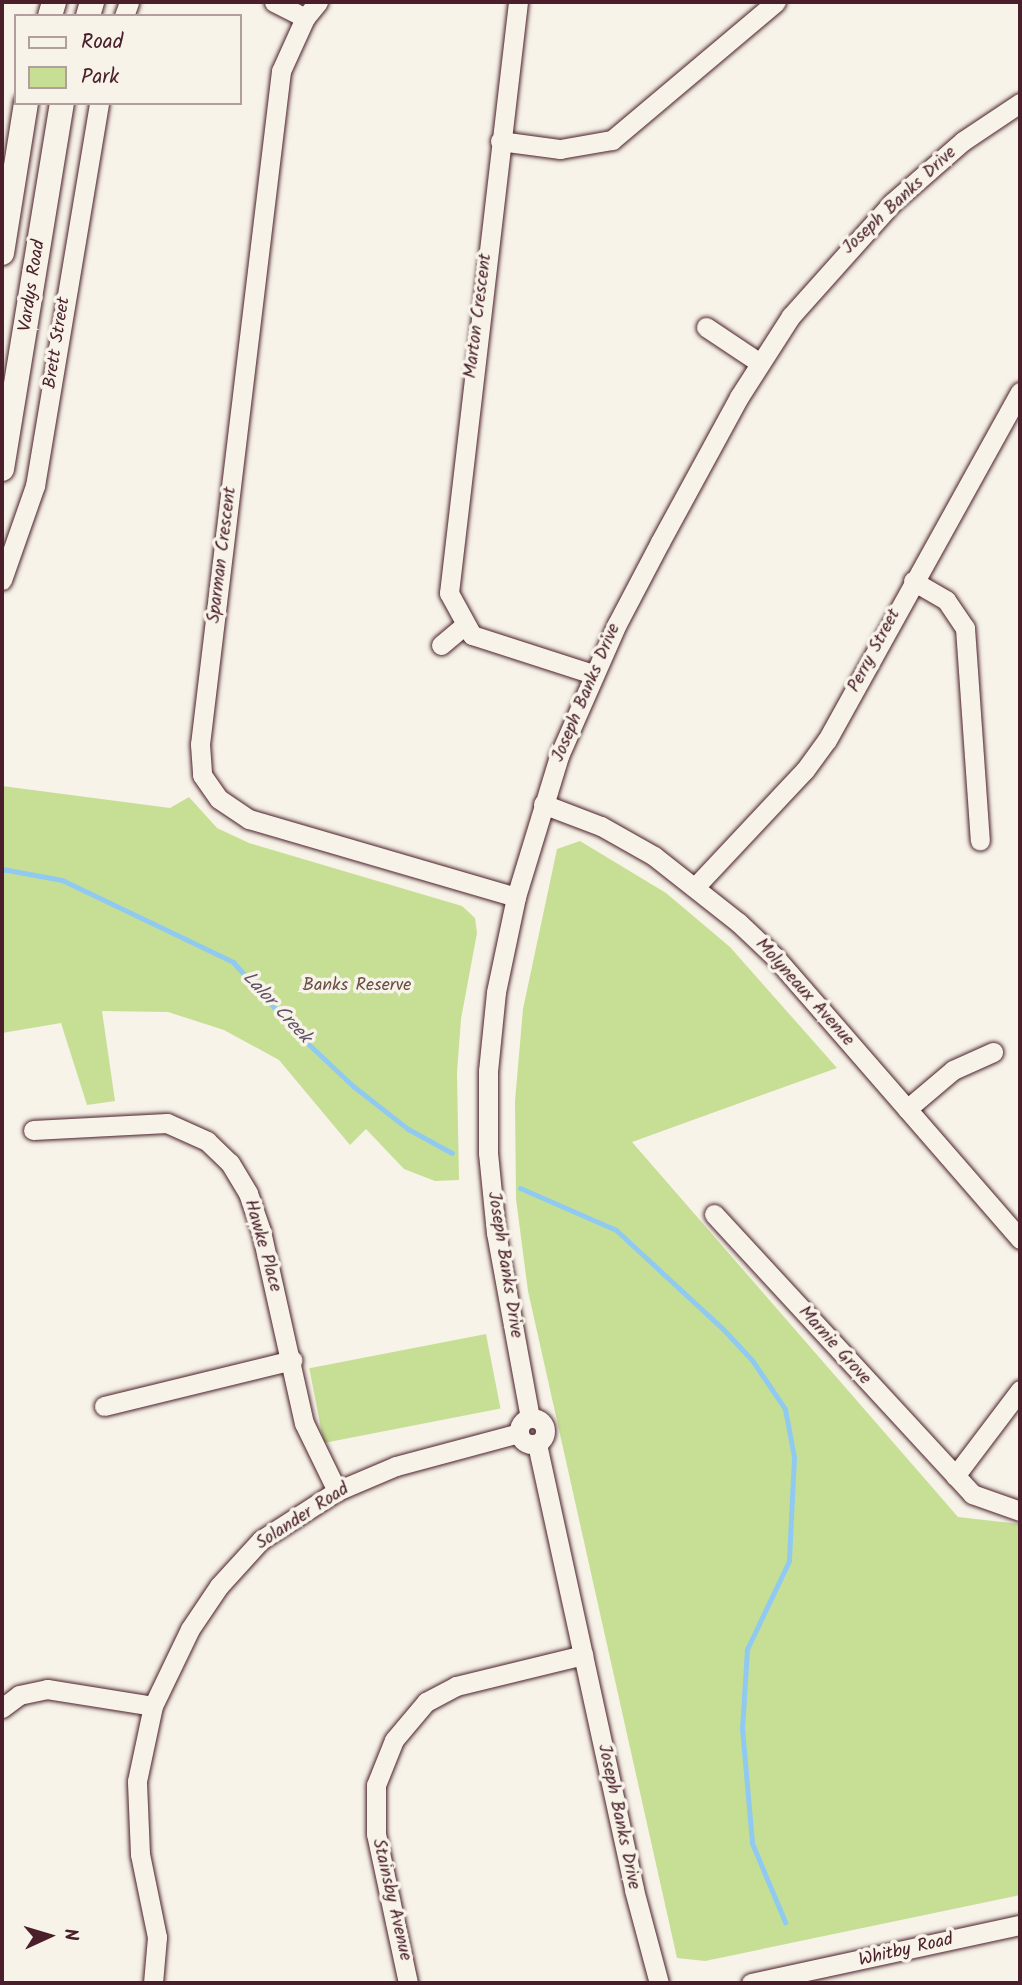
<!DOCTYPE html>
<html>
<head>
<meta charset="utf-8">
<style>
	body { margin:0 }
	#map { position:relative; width:1022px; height:1985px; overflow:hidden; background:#f7f3e8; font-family:Kalam,sans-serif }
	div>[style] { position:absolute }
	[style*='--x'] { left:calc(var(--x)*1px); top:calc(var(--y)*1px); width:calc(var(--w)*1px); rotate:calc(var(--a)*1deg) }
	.green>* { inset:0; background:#c7df95; transform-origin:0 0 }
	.stream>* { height:5px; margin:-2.5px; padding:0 2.5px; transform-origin:2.5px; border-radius:2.5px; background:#91caf0 }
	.roads { filter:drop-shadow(0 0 2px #4a1f2b) drop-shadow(0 0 2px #4a1f2b) }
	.minor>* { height:19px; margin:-9.5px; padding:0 9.5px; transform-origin:9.5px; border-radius:9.5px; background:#f7f3e8 }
	.minor>.ring { margin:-9.5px; padding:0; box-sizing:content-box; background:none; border:19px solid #f7f3e8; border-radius:50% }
	.major>* { height:24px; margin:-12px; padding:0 12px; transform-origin:12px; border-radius:12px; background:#f7f3e8 }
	span { translate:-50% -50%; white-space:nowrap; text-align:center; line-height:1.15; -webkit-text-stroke:7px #f7f3e8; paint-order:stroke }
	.street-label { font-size:18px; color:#4a1f2b }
	.park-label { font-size:18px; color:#694f46 }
	.water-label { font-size:19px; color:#5f5266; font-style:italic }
	.frame { position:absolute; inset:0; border:4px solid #4a1f2b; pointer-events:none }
	.legend { position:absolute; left:14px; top:14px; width:228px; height:91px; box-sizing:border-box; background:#f7f3e8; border:2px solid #b29e9c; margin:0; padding:9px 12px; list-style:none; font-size:21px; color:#4a1f2b }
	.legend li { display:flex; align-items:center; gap:14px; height:35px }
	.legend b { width:35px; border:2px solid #b29e9c }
	.north { position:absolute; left:14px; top:1901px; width:70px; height:70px; -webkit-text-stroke:5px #f7f3e8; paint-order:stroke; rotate:86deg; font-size:19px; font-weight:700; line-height:28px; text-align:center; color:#4a1f2b }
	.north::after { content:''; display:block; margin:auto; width:24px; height:32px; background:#4a1f2b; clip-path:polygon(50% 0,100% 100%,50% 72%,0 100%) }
</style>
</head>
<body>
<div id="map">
	<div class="green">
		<div style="clip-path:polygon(2px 786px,170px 808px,189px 797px,217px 828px,249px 843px,462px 906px,475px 918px,477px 933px,461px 1019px,457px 1073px,459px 1180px,435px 1181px,404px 1169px,366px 1129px,350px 1145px,279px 1060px,224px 1030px,168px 1012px,102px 1011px,115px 1101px,87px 1105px,61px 1023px,2px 1033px)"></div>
		<div style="clip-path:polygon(580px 841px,666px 893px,730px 947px,837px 1068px,632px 1142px,958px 1517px,1020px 1524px,1020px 1895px,705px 1961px,677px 1958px,528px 1291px,516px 1199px,515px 1101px,523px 1009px,557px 849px)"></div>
		<div style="left:486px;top:1334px;width:76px;height:180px;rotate:79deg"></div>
	</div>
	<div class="stream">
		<div style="--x:2;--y:869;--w:61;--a:10.4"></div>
		<div style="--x:62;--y:880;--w:190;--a:25.6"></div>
		<div style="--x:233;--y:962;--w:104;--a:47.7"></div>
		<div style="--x:303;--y:1039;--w:69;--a:43.2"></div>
		<div style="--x:353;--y:1086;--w:70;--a:38"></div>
		<div style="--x:408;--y:1129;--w:50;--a:28.6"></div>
		<div style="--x:520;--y:1188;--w:105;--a:23.6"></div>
		<div style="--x:616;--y:1230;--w:146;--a:42.8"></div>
		<div style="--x:723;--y:1329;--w:42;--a:46.9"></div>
		<div style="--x:752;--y:1360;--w:59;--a:56"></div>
		<div style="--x:785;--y:1409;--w:49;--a:79.4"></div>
		<div style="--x:794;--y:1457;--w:104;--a:92.8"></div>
		<div style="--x:789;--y:1561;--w:98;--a:115.5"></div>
		<div style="--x:747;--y:1649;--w:79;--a:93.6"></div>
		<div style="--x:742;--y:1728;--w:115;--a:85"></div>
		<div style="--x:752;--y:1843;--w:86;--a:67.3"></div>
	</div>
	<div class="roads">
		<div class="minor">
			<div style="--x:274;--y:2;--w:35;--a:27"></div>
			<div style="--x:318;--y:2;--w:21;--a:129"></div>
			<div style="--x:305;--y:18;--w:58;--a:114.4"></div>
			<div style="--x:281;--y:71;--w:678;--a:96.86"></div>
			<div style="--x:200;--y:744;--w:31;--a:86"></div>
			<div style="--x:202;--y:775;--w:29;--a:55"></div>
			<div style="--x:219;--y:799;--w:36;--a:34"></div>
			<div style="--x:249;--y:819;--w:278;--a:16.3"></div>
			<div style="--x:518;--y:2;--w:595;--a:96.66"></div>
			<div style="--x:449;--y:593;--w:48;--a:61.3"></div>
			<div style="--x:472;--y:635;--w:127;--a:17.9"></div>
			<div style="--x:124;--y:16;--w:15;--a:-70"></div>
			<div style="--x:500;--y:141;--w:61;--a:7.6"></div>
			<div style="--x:560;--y:149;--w:53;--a:-9.8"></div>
			<div style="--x:612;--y:140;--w:214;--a:-40.1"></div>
			<div style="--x:706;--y:327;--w:65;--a:33.7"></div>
			<div style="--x:2;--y:580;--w:100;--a:-70.7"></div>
			<div style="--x:35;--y:486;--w:388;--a:-80.5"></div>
			<div style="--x:913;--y:581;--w:38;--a:30"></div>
			<div style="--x:946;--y:600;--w:34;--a:56"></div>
			<div style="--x:965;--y:628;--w:213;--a:86"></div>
			<div style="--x:441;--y:645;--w:30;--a:-40"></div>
			<div style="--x:543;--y:804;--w:62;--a:20.8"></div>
			<div style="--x:601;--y:826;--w:61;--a:29.5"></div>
			<div style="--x:654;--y:856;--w:107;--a:38.2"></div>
			<div style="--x:738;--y:922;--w:51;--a:43.4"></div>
			<div style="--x:775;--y:957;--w:374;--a:49"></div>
			<div style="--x:696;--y:886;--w:159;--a:-46.8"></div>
			<div style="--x:805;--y:770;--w:37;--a:-54"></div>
			<div style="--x:827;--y:740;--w:398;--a:-61"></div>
			<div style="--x:907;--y:1109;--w:60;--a:-40.3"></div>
			<div style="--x:953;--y:1070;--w:44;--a:-24.2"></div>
			<div style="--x:33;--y:1130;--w:134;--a:-3"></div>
			<div style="--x:167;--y:1123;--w:44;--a:24.2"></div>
			<div style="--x:207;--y:1141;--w:32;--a:44"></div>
			<div style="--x:230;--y:1163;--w:35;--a:59"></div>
			<div style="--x:248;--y:1193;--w:40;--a:71.1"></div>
			<div style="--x:261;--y:1231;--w:197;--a:77.4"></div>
			<div style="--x:304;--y:1423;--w:76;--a:64.1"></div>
			<div style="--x:714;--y:1214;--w:381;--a:47.3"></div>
			<div style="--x:972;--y:1494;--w:51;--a:19.5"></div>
			<div style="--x:104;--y:1406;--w:194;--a:-13.7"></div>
			<div class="ring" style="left:519px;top:1418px;width:7px;height:7px"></div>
			<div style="--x:530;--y:1418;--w:188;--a:-100.4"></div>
			<div style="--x:496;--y:1233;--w:80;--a:-95.7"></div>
			<div style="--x:488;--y:1153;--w:82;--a:-90"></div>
			<div style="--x:488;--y:1071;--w:79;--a:-84.2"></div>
			<div style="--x:496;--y:992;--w:97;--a:-78.1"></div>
			<div style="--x:516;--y:897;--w:147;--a:-73"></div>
			<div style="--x:559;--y:756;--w:144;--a:-66.3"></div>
			<div style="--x:617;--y:624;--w:93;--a:-62.3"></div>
			<div style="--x:660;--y:542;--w:165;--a:-61.4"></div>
			<div style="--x:739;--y:397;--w:96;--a:-57.3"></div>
			<div style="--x:791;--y:316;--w:152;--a:-48.2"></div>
			<div style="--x:892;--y:203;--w:94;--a:-41.1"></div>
			<div style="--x:963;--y:141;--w:69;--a:-33.7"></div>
			<div style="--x:537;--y:1444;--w:456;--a:77.7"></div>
			<div style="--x:634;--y:1890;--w:96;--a:75"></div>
			<div style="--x:955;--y:1476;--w:108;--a:-52.9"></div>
			<div style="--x:2;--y:1708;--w:21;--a:-37"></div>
			<div style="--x:19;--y:1695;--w:29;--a:-12"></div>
			<div style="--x:47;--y:1689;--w:107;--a:9.1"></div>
			<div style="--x:153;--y:1983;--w:46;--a:-85"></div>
			<div style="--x:157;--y:1937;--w:85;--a:-101.6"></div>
			<div style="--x:140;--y:1854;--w:73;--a:-92.4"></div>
			<div style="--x:137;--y:1781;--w:77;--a:-78"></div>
			<div style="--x:153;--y:1706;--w:85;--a:-64.3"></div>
			<div style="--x:190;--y:1629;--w:52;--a:-56"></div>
			<div style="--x:219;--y:1586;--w:62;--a:-47.6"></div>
			<div style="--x:261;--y:1540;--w:90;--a:-32.8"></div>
			<div style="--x:337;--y:1491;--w:64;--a:-23"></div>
			<div style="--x:396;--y:1466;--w:127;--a:-15"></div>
			<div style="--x:408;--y:1983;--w:152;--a:-102.1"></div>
			<div style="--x:376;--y:1834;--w:49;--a:-90"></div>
			<div style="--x:376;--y:1785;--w:48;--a:-68.2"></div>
			<div style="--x:394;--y:1740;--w:50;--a:-49.9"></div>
			<div style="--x:426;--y:1702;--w:34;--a:-28"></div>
			<div style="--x:456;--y:1686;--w:131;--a:-13.7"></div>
			<div style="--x:751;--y:1983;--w:275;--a:-12.2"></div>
		</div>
		<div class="major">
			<div style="--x:50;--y:16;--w:15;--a:-74"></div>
			<div style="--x:88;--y:16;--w:15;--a:-74"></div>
			<div style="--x:2;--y:253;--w:152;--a:-80.9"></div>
			<div style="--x:2;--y:469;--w:371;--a:-80.7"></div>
		</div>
	</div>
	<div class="street-label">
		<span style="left:900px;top:201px;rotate:-43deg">Joseph Banks Drive</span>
		<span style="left:33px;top:286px;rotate:-81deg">Vardys Road</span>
		<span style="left:479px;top:316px;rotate:-83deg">Marton Crescent</span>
		<span style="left:58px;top:343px;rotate:-81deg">Brett Street</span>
		<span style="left:223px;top:555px;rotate:-83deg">Sparman Crescent</span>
		<span style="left:875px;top:651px;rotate:-62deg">Perry Street</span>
		<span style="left:587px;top:693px;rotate:-67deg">Joseph Banks Drive</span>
		<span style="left:804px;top:993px;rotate:48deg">Molyneaux Avenue</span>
		<span style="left:262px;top:1246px;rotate:74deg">Hawke Place</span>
		<span style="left:504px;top:1265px;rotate:81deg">Joseph Banks Drive</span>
		<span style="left:834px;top:1346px;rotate:48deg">Marnie Grove</span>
		<span style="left:303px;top:1517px;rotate:-33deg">Solander Road</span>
		<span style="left:618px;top:1817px;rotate:78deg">Joseph Banks Drive</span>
		<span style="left:391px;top:1900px;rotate:77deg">Stainsby Avenue</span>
		<span style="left:906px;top:1951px;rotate:-13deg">Whitby Road</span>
	</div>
	<div class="park-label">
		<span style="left:357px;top:986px">Banks Reserve</span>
	</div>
	<div class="water-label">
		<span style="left:276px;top:1008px;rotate:47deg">Lalor Creek</span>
	</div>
	<div class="frame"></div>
	<ul class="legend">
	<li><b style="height:9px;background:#f7f3e8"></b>Road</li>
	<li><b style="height:19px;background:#c7df95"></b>Park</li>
	</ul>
	<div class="north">N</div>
</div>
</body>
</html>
